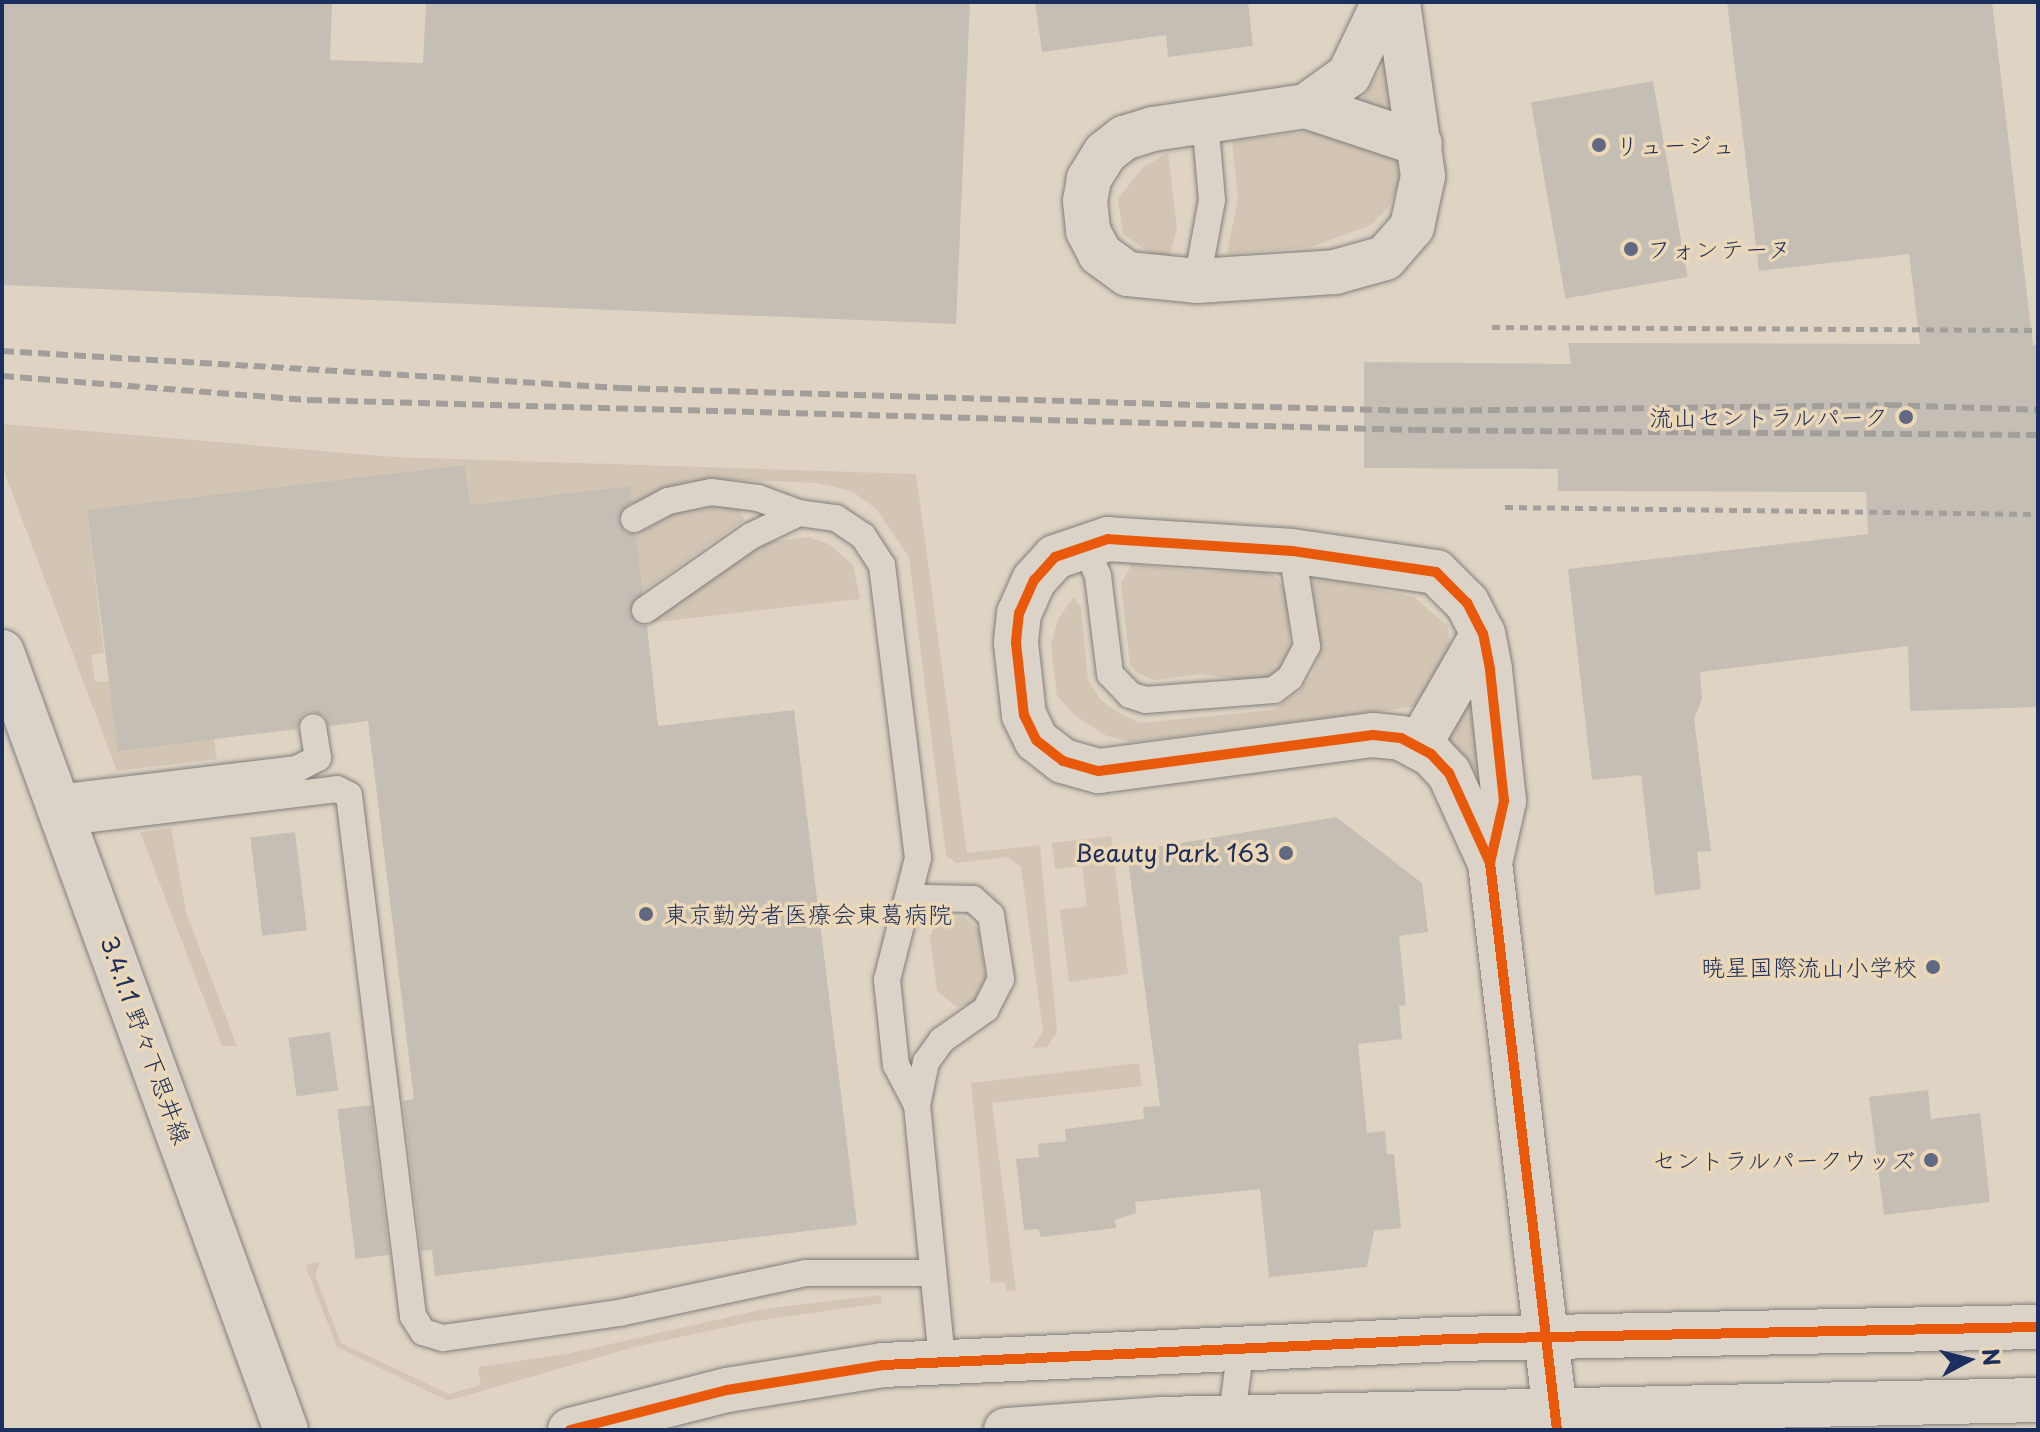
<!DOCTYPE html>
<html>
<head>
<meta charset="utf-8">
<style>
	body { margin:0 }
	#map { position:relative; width:2040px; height:1432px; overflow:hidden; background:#dfd4c3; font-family:"Playpen Sans","Klee One",sans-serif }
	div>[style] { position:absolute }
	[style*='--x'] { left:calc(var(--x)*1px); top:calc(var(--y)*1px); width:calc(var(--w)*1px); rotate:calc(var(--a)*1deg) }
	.green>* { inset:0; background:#d2c5b3 }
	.building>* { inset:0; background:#c5beb4; transform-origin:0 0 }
	.path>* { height:5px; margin-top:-2.5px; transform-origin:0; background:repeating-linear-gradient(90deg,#a19e9c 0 8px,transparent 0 14px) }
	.roads { filter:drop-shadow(0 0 2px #7f7e7f) drop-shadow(0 0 2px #7f7e7f) }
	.lane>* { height:26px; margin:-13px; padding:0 13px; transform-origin:13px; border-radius:13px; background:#dbd3c7 }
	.secondary>* { height:44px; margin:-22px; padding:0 22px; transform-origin:22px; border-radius:22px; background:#dbd3c7 }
	.rail>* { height:6px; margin-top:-3px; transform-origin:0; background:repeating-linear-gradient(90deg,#a19e9c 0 12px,transparent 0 18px) }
	.cycleway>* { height:10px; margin:-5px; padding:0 5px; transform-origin:5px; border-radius:5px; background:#e8590c }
	.dots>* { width:22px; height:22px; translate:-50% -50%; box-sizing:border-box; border:4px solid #ecd7b6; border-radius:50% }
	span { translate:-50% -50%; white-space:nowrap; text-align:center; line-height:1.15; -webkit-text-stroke:7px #ecd7b6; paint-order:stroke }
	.poi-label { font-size:24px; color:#1b2f5e }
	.left { translate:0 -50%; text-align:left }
	.right { translate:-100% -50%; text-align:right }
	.street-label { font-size:24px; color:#1b2f5e }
	.frame { position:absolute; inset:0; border:4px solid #1b2f5e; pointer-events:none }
	.north { position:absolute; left:1928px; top:1320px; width:80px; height:80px; -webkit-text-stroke:6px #ecd7b6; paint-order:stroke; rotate:83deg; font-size:22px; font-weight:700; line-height:32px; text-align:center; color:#1b2f5e }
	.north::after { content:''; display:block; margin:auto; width:28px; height:36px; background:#1b2f5e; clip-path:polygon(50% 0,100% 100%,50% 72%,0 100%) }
</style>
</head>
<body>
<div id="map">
	<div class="green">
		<div style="clip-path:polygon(1389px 47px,1399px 116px,1360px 102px,1382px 68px)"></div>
		<div style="clip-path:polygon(1322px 130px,1396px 149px,1400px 182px,1388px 208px,1371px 225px,1311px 247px,1227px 254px,1238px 198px,1232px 141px)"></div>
		<div style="clip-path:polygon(1168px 153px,1177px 228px,1170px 256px,1154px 256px,1123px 234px,1118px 199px,1143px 167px)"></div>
		<div style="clip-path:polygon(2px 424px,395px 457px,916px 474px,967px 853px,1040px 845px,1057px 1032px,1047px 1047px,1032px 1048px,1043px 1031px,1021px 867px,1007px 857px,956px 863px,946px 855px,909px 557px,877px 510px,852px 491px,817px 483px,717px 479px,688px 482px,632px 504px,630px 486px,470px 505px,465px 465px,87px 511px,104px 653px,91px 655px,95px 682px,110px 681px,214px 739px,217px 759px,117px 771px,2px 466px)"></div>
		<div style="clip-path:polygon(731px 505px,739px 507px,744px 520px,643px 591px,636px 534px,679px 511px)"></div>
		<div style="clip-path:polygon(809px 537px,829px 544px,853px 565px,860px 599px,647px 623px,761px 543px)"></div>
		<div style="clip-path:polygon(1132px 564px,1200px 572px,1263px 570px,1276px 577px,1287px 592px,1291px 656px,1270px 677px,1247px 681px,1202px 674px,1153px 680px,1136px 672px,1130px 665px,1121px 583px)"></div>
		<div style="clip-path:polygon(1312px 575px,1414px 597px,1448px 626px,1451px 656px,1421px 706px,1130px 742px,1105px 735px,1077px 717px,1057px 696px,1051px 645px,1058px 619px,1074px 597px,1081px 607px,1088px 680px,1100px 699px,1119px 713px,1140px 723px,1272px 710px,1300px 691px,1313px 674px,1319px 654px)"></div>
		<div style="clip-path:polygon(1472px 694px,1481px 770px,1477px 773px,1441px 734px)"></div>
		<div style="clip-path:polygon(171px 828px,186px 912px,237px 1046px,222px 1046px,140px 832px)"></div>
		<div style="clip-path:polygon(1111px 836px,1128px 974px,1069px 982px,1060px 910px,1087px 906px,1082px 866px,1055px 869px,1052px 843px)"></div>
		<div style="clip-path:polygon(963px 916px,979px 930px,987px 989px,974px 1002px,957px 1007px,937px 991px,930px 938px,935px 924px)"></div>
		<div style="clip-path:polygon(1139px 1063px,1142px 1086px,992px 1103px,1016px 1290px,1007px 1291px,1005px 1282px,991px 1283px,971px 1083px)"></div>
		<div style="clip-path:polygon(320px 1262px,315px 1275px,341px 1343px,449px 1394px,481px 1385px,478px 1367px,567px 1354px,764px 1309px,880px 1295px,882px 1303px,755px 1321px,634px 1347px,448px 1401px,337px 1347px,305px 1265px)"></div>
	</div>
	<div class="building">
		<div style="clip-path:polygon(2px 2px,332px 2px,330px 60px,423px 63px,426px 2px,970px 2px,956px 324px,2px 285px)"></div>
		<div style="clip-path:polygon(1035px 2px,1248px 2px,1253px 46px,1168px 57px,1166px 35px,1042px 52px)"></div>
		<div style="clip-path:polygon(1727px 2px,1992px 2px,2033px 345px,2038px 345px,2038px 707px,1910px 711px,1908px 646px,1700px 672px,1702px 699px,1694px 719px,1711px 851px,1697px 852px,1701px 889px,1655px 895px,1641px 775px,1592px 780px,1568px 569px,1868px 534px,1866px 492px,1558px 491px,1558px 469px,1364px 468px,1364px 362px,1571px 364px,1568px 343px,1920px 344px,1909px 254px,1759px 271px)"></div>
		<div style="left:1653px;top:81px;width:199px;height:124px;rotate:80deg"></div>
		<div style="clip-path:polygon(465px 465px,470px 505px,630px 486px,632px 502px,618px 519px,625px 532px,636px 534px,643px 592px,629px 612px,638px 624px,647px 626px,658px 726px,794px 710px,857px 1225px,435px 1276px,432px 1250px,421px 1251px,403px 1101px,414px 1099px,368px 721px,329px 726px,325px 716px,311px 711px,302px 715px,297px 729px,118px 751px,87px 510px)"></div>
		<div style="clip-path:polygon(1336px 817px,1422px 883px,1428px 932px,1399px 936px,1406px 1005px,1399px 1006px,1402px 1039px,1358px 1044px,1367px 1133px,1385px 1131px,1387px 1154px,1394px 1154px,1401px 1228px,1374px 1231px,1367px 1267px,1269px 1277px,1260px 1189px,1135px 1202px,1136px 1213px,1115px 1220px,1116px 1228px,1041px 1237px,1038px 1229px,1024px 1230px,1016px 1159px,1039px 1157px,1038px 1144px,1066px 1141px,1065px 1129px,1144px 1119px,1143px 1107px,1160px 1106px,1127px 852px)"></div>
		<div style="left:295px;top:832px;width:99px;height:45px;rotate:83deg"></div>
		<div style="left:330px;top:1032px;width:59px;height:42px;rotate:82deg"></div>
		<div style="clip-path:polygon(1928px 1090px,1931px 1119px,1980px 1113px,1990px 1202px,1884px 1215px,1869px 1097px)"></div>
		<div style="left:371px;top:1105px;width:151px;height:34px;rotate:83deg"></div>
	</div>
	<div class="path">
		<div style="--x:1492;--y:327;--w:546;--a:0.31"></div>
		<div style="--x:1505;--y:507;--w:533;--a:0.75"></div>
	</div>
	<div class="roads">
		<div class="lane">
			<div style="--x:1197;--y:281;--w:82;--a:-79.5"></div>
			<div style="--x:1212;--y:200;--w:80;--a:-95"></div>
			<div style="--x:634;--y:519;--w:38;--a:-28"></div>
			<div style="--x:668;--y:501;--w:44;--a:-11.8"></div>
			<div style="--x:711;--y:492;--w:47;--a:7.3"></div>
			<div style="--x:758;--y:498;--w:44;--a:20.1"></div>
			<div style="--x:1084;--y:544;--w:35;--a:66"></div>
			<div style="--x:1098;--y:576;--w:99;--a:83"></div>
			<div style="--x:1110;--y:674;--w:29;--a:46"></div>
			<div style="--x:1130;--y:695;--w:16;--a:18"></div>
			<div style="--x:1145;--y:700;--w:129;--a:-4.4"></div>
			<div style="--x:1274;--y:690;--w:20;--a:-37"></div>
			<div style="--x:1290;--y:678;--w:36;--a:-62"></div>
			<div style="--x:1307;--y:646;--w:96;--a:-99"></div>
			<div style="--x:645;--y:610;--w:129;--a:-34.9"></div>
			<div style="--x:751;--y:536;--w:53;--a:-25.6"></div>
			<div style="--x:799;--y:513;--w:37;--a:8"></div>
			<div style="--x:836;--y:518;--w:32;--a:34"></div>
			<div style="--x:863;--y:536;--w:35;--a:57"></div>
			<div style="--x:882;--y:565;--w:295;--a:83"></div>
			<div style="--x:918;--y:858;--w:126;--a:104.3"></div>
			<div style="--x:887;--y:980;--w:85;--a:84"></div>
			<div style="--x:896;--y:1065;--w:45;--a:62.3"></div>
			<div style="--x:57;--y:798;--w:242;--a:-6.9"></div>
			<div style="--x:297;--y:769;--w:24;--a:-28"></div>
			<div style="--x:318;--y:758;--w:31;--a:-99"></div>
			<div style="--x:66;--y:822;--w:273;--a:-6.9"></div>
			<div style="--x:337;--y:789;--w:13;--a:27"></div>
			<div style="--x:349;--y:795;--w:525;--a:83"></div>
			<div style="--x:413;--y:1316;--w:19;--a:58"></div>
			<div style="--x:423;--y:1332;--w:21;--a:17"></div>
			<div style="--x:443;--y:1338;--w:178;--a:-8.1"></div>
			<div style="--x:619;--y:1313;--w:191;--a:-12.1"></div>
			<div style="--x:806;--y:1273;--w:127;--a:0"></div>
			<div style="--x:904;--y:912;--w:26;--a:-32"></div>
			<div style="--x:926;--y:898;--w:47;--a:1.2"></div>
			<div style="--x:973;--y:899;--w:24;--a:42"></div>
			<div style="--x:991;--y:915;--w:65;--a:81.1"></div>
			<div style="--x:1001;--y:979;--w:34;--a:117"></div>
			<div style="--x:986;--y:1009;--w:54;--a:144.8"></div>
			<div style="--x:942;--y:1040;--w:27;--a:126"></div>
			<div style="--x:926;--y:1062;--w:44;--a:101.8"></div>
			<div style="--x:917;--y:1105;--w:257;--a:84.4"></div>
			<div style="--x:1230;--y:1430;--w:84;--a:-82.5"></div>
		</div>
		<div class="secondary">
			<div style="--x:1384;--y:2;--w:81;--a:115.6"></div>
			<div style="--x:1349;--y:75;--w:53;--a:144.2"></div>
			<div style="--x:1306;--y:106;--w:155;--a:171.5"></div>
			<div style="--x:1153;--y:129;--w:30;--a:163"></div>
			<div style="--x:1124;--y:138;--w:24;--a:142"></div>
			<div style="--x:1105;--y:153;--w:31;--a:122"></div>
			<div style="--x:1089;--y:179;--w:22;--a:100"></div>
			<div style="--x:1085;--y:201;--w:30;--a:84"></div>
			<div style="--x:1088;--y:231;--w:26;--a:62"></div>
			<div style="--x:1100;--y:254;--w:34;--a:36"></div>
			<div style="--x:1128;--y:274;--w:69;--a:5.8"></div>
			<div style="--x:1197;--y:281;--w:138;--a:-3.7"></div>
			<div style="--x:1335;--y:272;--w:52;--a:-15.6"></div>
			<div style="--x:1385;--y:258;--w:41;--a:-48.9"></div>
			<div style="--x:1412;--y:227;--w:52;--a:-77.8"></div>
			<div style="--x:1423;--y:176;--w:176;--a:-98.2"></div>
			<div style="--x:1306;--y:106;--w:120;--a:18.4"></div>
			<div style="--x:2;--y:652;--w:828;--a:69.95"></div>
			<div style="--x:1418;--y:747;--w:130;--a:-60.1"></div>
			<div style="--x:1490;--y:863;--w:64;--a:-77.3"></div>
			<div style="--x:1504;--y:801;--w:133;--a:-96.1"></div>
			<div style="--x:1490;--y:669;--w:36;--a:-101"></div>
			<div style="--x:1483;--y:634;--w:35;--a:-117"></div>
			<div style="--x:1467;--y:603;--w:44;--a:-135"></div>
			<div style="--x:1436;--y:572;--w:146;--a:-171.7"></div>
			<div style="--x:1292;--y:551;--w:184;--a:-176.3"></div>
			<div style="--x:1108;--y:539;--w:56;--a:161.2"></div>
			<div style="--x:1055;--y:557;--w:31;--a:132"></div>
			<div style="--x:1034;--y:580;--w:36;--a:114"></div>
			<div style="--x:1019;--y:613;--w:30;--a:96"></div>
			<div style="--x:1016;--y:643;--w:72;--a:83.7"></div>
			<div style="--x:1024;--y:715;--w:28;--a:64"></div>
			<div style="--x:1036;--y:740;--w:34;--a:38"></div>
			<div style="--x:1063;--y:761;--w:37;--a:16"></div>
			<div style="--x:1099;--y:771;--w:276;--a:-7.5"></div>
			<div style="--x:1373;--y:735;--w:28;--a:6"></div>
			<div style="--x:1401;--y:738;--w:34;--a:28"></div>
			<div style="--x:1431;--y:754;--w:26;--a:47"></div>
			<div style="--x:1449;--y:773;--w:99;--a:65.5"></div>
			<div style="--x:1490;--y:863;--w:571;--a:83.26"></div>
			<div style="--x:570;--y:1430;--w:162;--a:-14.3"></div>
			<div style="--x:727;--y:1390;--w:158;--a:-9.1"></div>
			<div style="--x:883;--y:1365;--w:572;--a:-2.61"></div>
			<div style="--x:1454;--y:1339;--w:584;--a:-1.18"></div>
			<div style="--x:1006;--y:1430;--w:155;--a:-4.1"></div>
			<div style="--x:1161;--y:1419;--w:877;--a:-1.24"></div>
		</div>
	</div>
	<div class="rail">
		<div style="--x:2;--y:351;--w:619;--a:3.43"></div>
		<div style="--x:620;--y:388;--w:578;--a:1.68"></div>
		<div style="--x:1198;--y:405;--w:218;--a:1.6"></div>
		<div style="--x:1416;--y:411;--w:474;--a:-0.7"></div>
		<div style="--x:1890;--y:405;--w:148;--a:1.9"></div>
		<div style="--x:2;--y:376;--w:309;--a:4.5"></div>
		<div style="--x:310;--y:400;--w:1104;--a:1.56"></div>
		<div style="--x:1414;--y:430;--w:624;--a:0.46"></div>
	</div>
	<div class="cycleway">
		<div style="--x:1490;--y:863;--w:64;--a:-77.3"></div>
		<div style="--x:1504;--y:801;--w:133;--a:-96.1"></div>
		<div style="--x:1490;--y:669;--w:36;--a:-101"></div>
		<div style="--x:1483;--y:634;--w:35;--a:-117"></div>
		<div style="--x:1467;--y:603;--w:44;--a:-135"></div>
		<div style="--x:1436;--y:572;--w:146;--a:-171.7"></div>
		<div style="--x:1292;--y:551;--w:184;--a:-176.3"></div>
		<div style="--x:1108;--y:539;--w:56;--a:161.2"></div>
		<div style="--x:1055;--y:557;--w:31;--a:132"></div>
		<div style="--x:1034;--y:580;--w:36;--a:114"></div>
		<div style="--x:1019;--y:613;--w:30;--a:96"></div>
		<div style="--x:1016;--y:643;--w:72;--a:83.7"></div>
		<div style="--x:1024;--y:715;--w:28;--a:64"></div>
		<div style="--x:1036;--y:740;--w:34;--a:38"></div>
		<div style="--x:1063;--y:761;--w:37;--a:16"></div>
		<div style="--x:1099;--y:771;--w:276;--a:-7.5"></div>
		<div style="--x:1373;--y:735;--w:28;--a:6"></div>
		<div style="--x:1401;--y:738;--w:34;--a:28"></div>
		<div style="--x:1431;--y:754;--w:26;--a:47"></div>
		<div style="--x:1449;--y:773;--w:99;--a:65.5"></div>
		<div style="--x:1490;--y:863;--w:571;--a:83.26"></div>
		<div style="--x:570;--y:1430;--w:162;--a:-14.3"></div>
		<div style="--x:727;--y:1390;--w:158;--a:-9.1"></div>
		<div style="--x:883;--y:1365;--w:572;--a:-2.61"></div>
		<div style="--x:1454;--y:1339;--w:584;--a:-1.18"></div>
	</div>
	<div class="dots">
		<div style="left:1599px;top:145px;background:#606981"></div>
		<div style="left:1631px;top:249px;background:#606981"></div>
		<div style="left:1906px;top:417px;background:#606981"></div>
		<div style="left:1286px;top:853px;background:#606981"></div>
		<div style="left:646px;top:914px;background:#606981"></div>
		<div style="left:1933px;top:967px;background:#606981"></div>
		<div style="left:1931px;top:1160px;background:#606981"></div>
	</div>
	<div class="poi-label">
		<span class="left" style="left:1615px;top:145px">リュージュ</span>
		<span class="left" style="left:1647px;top:249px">フォンテーヌ</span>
		<span class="right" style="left:1888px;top:417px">流山セントラルパーク</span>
		<span class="right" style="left:1270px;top:853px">Beauty Park 163</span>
		<span class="left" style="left:664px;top:914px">東京勤労者医療会東葛病院</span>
		<span class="right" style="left:1917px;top:967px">暁星国際流山小学校</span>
		<span class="right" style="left:1915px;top:1160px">セントラルパークウッズ</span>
	</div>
	<div class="street-label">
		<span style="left:146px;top:1040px;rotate:70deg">3.4.1.1 野々下思井線</span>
	</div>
	<div class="frame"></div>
	<div class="north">N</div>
</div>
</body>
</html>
